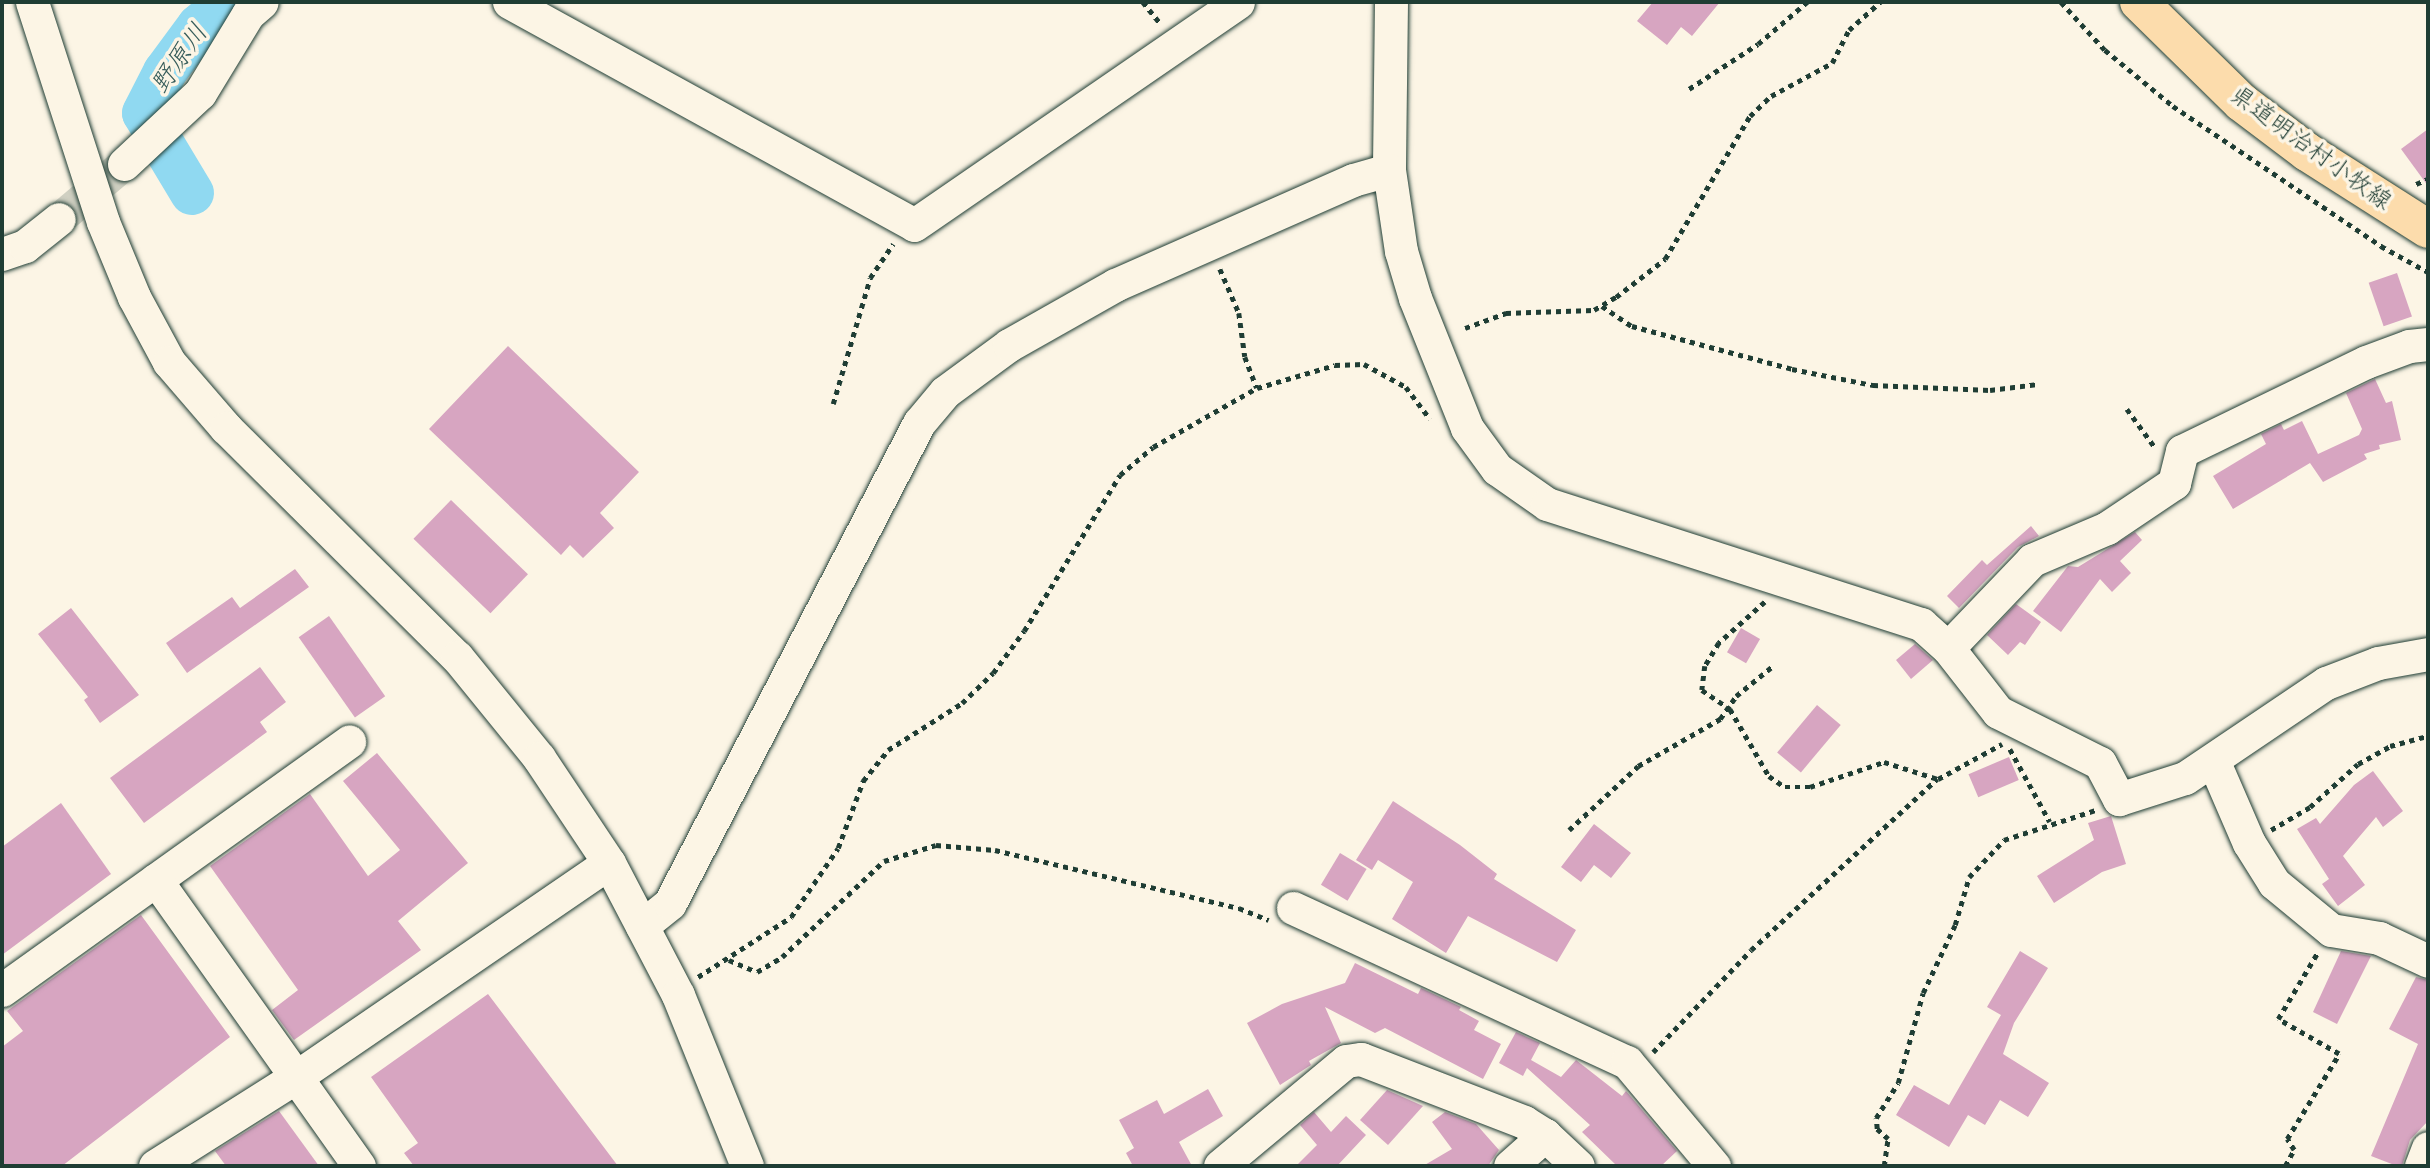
<!DOCTYPE html>
<html>
<head>
<meta charset="utf-8">
<style>
	body { margin:0 }
	#map { position:relative; width:2430px; height:1168px; overflow:hidden; background:#fcf5e5; font-family:Pangolin,"Klee One",sans-serif }
	div>[style] { position:absolute }
	[style*='--x'] { left:calc(var(--x)*1px); top:calc(var(--y)*1px); width:calc(var(--w)*1px); rotate:calc(var(--a)*1deg) }
	.river>* { height:44px; margin:-22px; padding:0 22px; transform-origin:22px; border-radius:22px; background:#90d9f1 }
	.building>* { inset:0; background:#d7a5c1; transform-origin:0 0 }
	.minor-tunnel>* { height:33px; margin-top:-16.5px; transform-origin:0; background:repeating-linear-gradient(90deg,#d0d0c2 0 33px,transparent 0 50px) }
	.path>* { height:4.5px; margin-top:-2.25px; transform-origin:0; background:repeating-linear-gradient(90deg,#1f3d34 0 5px,transparent 0 10px) }
	.roads { filter:drop-shadow(0 0 2px #1f3d34) drop-shadow(0 0 2px #1f3d34) }
	.minor>* { height:33px; margin:-16.5px; padding:0 16.5px; transform-origin:16.5px; border-radius:16.5px; background:#fcf5e5 }
	.major>* { height:38px; margin:-19px; padding:0 19px; transform-origin:19px; border-radius:19px; background:#fcdcac }
	span { translate:-50% -50%; white-space:nowrap; text-align:center; line-height:1.15; -webkit-text-stroke:7px #fcf5e5; paint-order:stroke }
	.street-label { font-size:24px; color:#1f3d34 }
	.water-label { font-size:26px; color:#365c5a; font-style:italic }
	.frame { position:absolute; inset:0; border:4px solid #1f3d34; pointer-events:none }
</style>
</head>
<body>
<div id="map">
	<div class="river">
		<div style="--x:192;--y:193;--w:93;--a:-121"></div>
		<div style="--x:144;--y:113;--w:46;--a:-62.9"></div>
		<div style="--x:165;--y:72;--w:57;--a:-53.5"></div>
		<div style="--x:199;--y:26;--w:38;--a:-40"></div>
	</div>
	<div class="building">
		<div style="clip-path:polygon(1653px 2px,1720px 2px,1692px 36px,1681px 27px,1667px 45px,1637px 21px)"></div>
		<div style="clip-path:polygon(2428px 129px,2428px 186px,2401px 149px)"></div>
		<div style="left:2397px;top:273px;width:46px;height:30px;rotate:71deg"></div>
		<div style="clip-path:polygon(508px 346px,639px 472px,600px 513px,614px 528px,583px 558px,570px 545px,561px 555px,429px 429px)"></div>
		<div style="clip-path:polygon(2375px 379px,2386px 403px,2392px 401px,2401px 440px,2379px 445px,2380px 449px,2364px 454px,2367px 459px,2323px 482px,2310px 463px,2233px 509px,2213px 476px,2266px 444px,2261px 434px,2281px 424px,2284px 430px,2302px 421px,2318px 454px,2359px 435px,2362px 429px,2346px 393px)"></div>
		<div style="left:451px;top:500px;width:107px;height:54px;rotate:44deg"></div>
		<div style="clip-path:polygon(2031px 526px,2039px 536px,2018px 547px,1959px 608px,1947px 596px,1982px 560px,1987px 565px)"></div>
		<div style="clip-path:polygon(2135px 532px,2142px 540px,2120px 561px,2131px 573px,2112px 592px,2100px 579px,2061px 632px,2033px 611px,2068px 566px,2078px 567px)"></div>
		<div style="clip-path:polygon(295px 569px,309px 587px,187px 673px,166px 643px,232px 597px,240px 608px)"></div>
		<div style="clip-path:polygon(2016px 604px,2041px 622px,2025px 645px,2020px 642px,2008px 655px,1987px 635px)"></div>
		<div style="clip-path:polygon(71px 608px,139px 695px,100px 723px,84px 700px,88px 697px,38px 634px)"></div>
		<div style="left:329px;top:616px;width:98px;height:37px;rotate:55deg"></div>
		<div style="left:1741px;top:628px;width:22px;height:28px;rotate:30deg"></div>
		<div style="clip-path:polygon(1915px 644px,1933px 660px,1911px 679px,1896px 660px)"></div>
		<div style="clip-path:polygon(260px 667px,286px 702px,260px 722px,267px 732px,144px 823px,110px 778px)"></div>
		<div style="left:1817px;top:705px;width:31px;height:62px;rotate:40deg"></div>
		<div style="clip-path:polygon(377px 753px,468px 863px,398px 921px,421px 950px,294px 1040px,272px 1010px,298px 990px,210px 866px,310px 794px,368px 876px,400px 850px,343px 781px)"></div>
		<div style="left:2009px;top:757px;width:25px;height:44px;rotate:67deg"></div>
		<div style="clip-path:polygon(2373px 771px,2403px 811px,2383px 827px,2376px 817px,2343px 856px,2365px 885px,2338px 906px,2322px 884px,2329px 879px,2297px 829px,2316px 818px,2320px 824px,2354px 785px)"></div>
		<div style="clip-path:polygon(1393px 801px,1460px 845px,1497px 874px,1494px 879px,1576px 930px,1557px 962px,1468px 916px,1446px 953px,1392px 919px,1413px 882px,1378px 860px,1372px 870px,1356px 860px)"></div>
		<div style="clip-path:polygon(61px 803px,111px 874px,2px 955px,2px 847px)"></div>
		<div style="clip-path:polygon(2111px 816px,2126px 864px,2102px 872px,2054px 903px,2037px 876px,2094px 840px,2088px 823px)"></div>
		<div style="clip-path:polygon(1594px 824px,1631px 853px,1611px 878px,1594px 865px,1581px 882px,1561px 867px)"></div>
		<div style="left:1340px;top:853px;width:31px;height:37px;rotate:31deg"></div>
		<div style="clip-path:polygon(141px 915px,230px 1037px,62px 1166px,2px 1166px,2px 1047px,23px 1031px,7px 1011px)"></div>
		<div style="clip-path:polygon(2020px 951px,2048px 968px,2014px 1023px,2003px 1054px,2049px 1083px,2028px 1117px,2000px 1100px,1985px 1125px,1968px 1115px,1949px 1147px,1896px 1115px,1914px 1085px,1949px 1105px,2001px 1015px,1987px 1007px)"></div>
		<div style="clip-path:polygon(2341px 951px,2371px 956px,2337px 1024px,2313px 1012px)"></div>
		<div style="clip-path:polygon(1355px 963px,1418px 994px,1421px 988px,1461px 1007px,1459px 1010px,1479px 1021px,1474px 1030px,1501px 1044px,1483px 1079px,1385px 1028px,1375px 1033px,1325px 1007px,1341px 1043px,1309px 1061px,1311px 1065px,1280px 1085px,1247px 1023px,1282px 1004px,1345px 983px)"></div>
		<div style="clip-path:polygon(2416px 977px,2428px 980px,2428px 1121px,2410px 1140px,2402px 1166px,2397px 1166px,2371px 1156px,2418px 1044px,2389px 1029px)"></div>
		<div style="clip-path:polygon(488px 994px,618px 1166px,414px 1166px,404px 1153px,418px 1143px,371px 1077px)"></div>
		<div style="clip-path:polygon(1516px 1032px,1540px 1043px,1531px 1060px,1561px 1077px,1576px 1060px,1622px 1096px,1626px 1091px,1677px 1151px,1661px 1166px,1617px 1166px,1582px 1132px,1590px 1125px,1527px 1068px,1523px 1076px,1499px 1063px)"></div>
		<div style="clip-path:polygon(1208px 1089px,1223px 1116px,1179px 1142px,1192px 1166px,1133px 1166px,1126px 1153px,1134px 1148px,1119px 1120px,1157px 1100px,1164px 1114px)"></div>
		<div style="clip-path:polygon(1387px 1090px,1423px 1106px,1388px 1145px,1360px 1120px)"></div>
		<div style="clip-path:polygon(279px 1111px,319px 1166px,226px 1166px,215px 1151px)"></div>
		<div style="clip-path:polygon(1314px 1112px,1331px 1132px,1346px 1116px,1366px 1135px,1337px 1166px,1296px 1166px,1317px 1145px,1300px 1125px)"></div>
		<div style="clip-path:polygon(1445px 1112px,1476px 1124px,1499px 1150px,1488px 1166px,1423px 1166px,1452px 1149px,1432px 1122px)"></div>
	</div>
	<div class="minor-tunnel">
		<div style="--x:59;--y:219;--w:85;--a:-40.2"></div>
	</div>
	<div class="path">
		<div style="--x:1143;--y:2;--w:27;--a:51"></div>
		<div style="--x:2061;--y:2;--w:65;--a:47.5"></div>
		<div style="--x:2105;--y:50;--w:88;--a:39.5"></div>
		<div style="--x:2173;--y:106;--w:251;--a:33.9"></div>
		<div style="--x:2381;--y:246;--w:54;--a:29"></div>
		<div style="--x:1689;--y:89;--w:82;--a:-33.1"></div>
		<div style="--x:1758;--y:44;--w:65;--a:-40.6"></div>
		<div style="--x:2416;--y:184;--w:13;--a:-23"></div>
		<div style="--x:1220;--y:269;--w:48;--a:66.6"></div>
		<div style="--x:1239;--y:313;--w:44;--a:82.2"></div>
		<div style="--x:1245;--y:357;--w:33;--a:69"></div>
		<div style="--x:1257;--y:388;--w:81;--a:-16.4"></div>
		<div style="--x:1335;--y:365;--w:29;--a:-2"></div>
		<div style="--x:1364;--y:364;--w:48;--a:28.7"></div>
		<div style="--x:1406;--y:387;--w:40;--a:53"></div>
		<div style="--x:1602;--y:306;--w:36;--a:34"></div>
		<div style="--x:1632;--y:326;--w:166;--a:15"></div>
		<div style="--x:1792;--y:369;--w:83;--a:11.2"></div>
		<div style="--x:1873;--y:385;--w:117;--a:2.4"></div>
		<div style="--x:1990;--y:390;--w:48;--a:-7.1"></div>
		<div style="--x:1465;--y:328;--w:44;--a:-20.1"></div>
		<div style="--x:1506;--y:313;--w:88;--a:-2"></div>
		<div style="--x:1594;--y:310;--w:26;--a:-31"></div>
		<div style="--x:1616;--y:297;--w:62;--a:-37.8"></div>
		<div style="--x:1665;--y:259;--w:166;--a:-59.3"></div>
		<div style="--x:1750;--y:116;--w:29;--a:-44"></div>
		<div style="--x:1771;--y:96;--w:69;--a:-28.4"></div>
		<div style="--x:1832;--y:63;--w:37;--a:-63"></div>
		<div style="--x:1849;--y:30;--w:42;--a:-42.1"></div>
		<div style="--x:833;--y:404;--w:131;--a:-73.6"></div>
		<div style="--x:870;--y:278;--w:41;--a:-55.9"></div>
		<div style="--x:2127;--y:409;--w:46;--a:53.9"></div>
		<div style="--x:1765;--y:602;--w:62;--a:138.3"></div>
		<div style="--x:1719;--y:643;--w:27;--a:121"></div>
		<div style="--x:1705;--y:666;--w:24;--a:97"></div>
		<div style="--x:1702;--y:690;--w:34;--a:34"></div>
		<div style="--x:1730;--y:709;--w:78;--a:59.8"></div>
		<div style="--x:1769;--y:776;--w:19;--a:35"></div>
		<div style="--x:1785;--y:787;--w:25;--a:0"></div>
		<div style="--x:1810;--y:787;--w:78;--a:-18.7"></div>
		<div style="--x:1884;--y:762;--w:57;--a:17.5"></div>
		<div style="--x:1938;--y:779;--w:73;--a:-28.7"></div>
		<div style="--x:2010;--y:749;--w:83;--a:61.3"></div>
		<div style="--x:1569;--y:830;--w:94;--a:-42.8"></div>
		<div style="--x:1638;--y:766;--w:95;--a:-29.8"></div>
		<div style="--x:1720;--y:719;--w:28;--a:-55"></div>
		<div style="--x:1736;--y:696;--w:49;--a:-39.2"></div>
		<div style="--x:2271;--y:830;--w:45;--a:-30.5"></div>
		<div style="--x:2310;--y:807;--w:64;--a:-41.9"></div>
		<div style="--x:2358;--y:764;--w:37;--a:-29"></div>
		<div style="--x:2390;--y:746;--w:39;--a:-15"></div>
		<div style="--x:729;--y:960;--w:30;--a:23"></div>
		<div style="--x:757;--y:972;--w:29;--a:-31"></div>
		<div style="--x:782;--y:957;--w:140;--a:-43.3"></div>
		<div style="--x:884;--y:861;--w:54;--a:-17.1"></div>
		<div style="--x:936;--y:845;--w:59;--a:4.8"></div>
		<div style="--x:995;--y:850;--w:251;--a:13.4"></div>
		<div style="--x:1239;--y:908;--w:32;--a:22"></div>
		<div style="--x:698;--y:977;--w:111;--a:-32.8"></div>
		<div style="--x:791;--y:917;--w:83;--a:-55.7"></div>
		<div style="--x:838;--y:848;--w:72;--a:-69.5"></div>
		<div style="--x:863;--y:781;--w:40;--a:-51"></div>
		<div style="--x:888;--y:750;--w:88;--a:-32.4"></div>
		<div style="--x:962;--y:703;--w:43;--a:-44.1"></div>
		<div style="--x:993;--y:673;--w:52;--a:-53.6"></div>
		<div style="--x:1024;--y:631;--w:183;--a:-58.4"></div>
		<div style="--x:1120;--y:475;--w:43;--a:-40.3"></div>
		<div style="--x:1153;--y:447;--w:120;--a:-29.6"></div>
		<div style="--x:1653;--y:1052;--w:141;--a:-46.1"></div>
		<div style="--x:1751;--y:950;--w:253;--a:-42.6"></div>
		<div style="--x:1884;--y:1166;--w:27;--a:-82"></div>
		<div style="--x:1888;--y:1139;--w:15;--a:-138"></div>
		<div style="--x:1877;--y:1129;--w:11;--a:-95"></div>
		<div style="--x:1876;--y:1118;--w:41;--a:-57.8"></div>
		<div style="--x:1898;--y:1083;--w:93;--a:-74.5"></div>
		<div style="--x:1923;--y:993;--w:75;--a:-64.8"></div>
		<div style="--x:1955;--y:925;--w:50;--a:-73.7"></div>
		<div style="--x:1969;--y:877;--w:51;--a:-46.6"></div>
		<div style="--x:2004;--y:840;--w:96;--a:-18.2"></div>
		<div style="--x:2285;--y:1166;--w:18;--a:-61"></div>
		<div style="--x:2294;--y:1150;--w:13;--a:-122"></div>
		<div style="--x:2287;--y:1139;--w:100;--a:-58.5"></div>
		<div style="--x:2339;--y:1054;--w:70;--a:-150.2"></div>
		<div style="--x:2278;--y:1019;--w:78;--a:-59.2"></div>
	</div>
	<div class="roads">
		<div class="minor">
			<div style="--x:32;--y:2;--w:231;--a:72.1"></div>
			<div style="--x:103;--y:222;--w:81;--a:67.5"></div>
			<div style="--x:134;--y:297;--w:74;--a:61.7"></div>
			<div style="--x:169;--y:362;--w:87;--a:49.2"></div>
			<div style="--x:226;--y:428;--w:325;--a:44.8"></div>
			<div style="--x:457;--y:657;--w:130;--a:50.9"></div>
			<div style="--x:539;--y:758;--w:126;--a:56.3"></div>
			<div style="--x:609;--y:863;--w:149;--a:62.4"></div>
			<div style="--x:678;--y:995;--w:184;--a:68"></div>
			<div style="--x:509;--y:2;--w:462;--a:28.8"></div>
			<div style="--x:914;--y:225;--w:393;--a:-34.5"></div>
			<div style="--x:1391;--y:2;--w:168;--a:90.7"></div>
			<div style="--x:1389;--y:170;--w:82;--a:81.6"></div>
			<div style="--x:1401;--y:251;--w:49;--a:73.4"></div>
			<div style="--x:1415;--y:298;--w:140;--a:68.2"></div>
			<div style="--x:1467;--y:428;--w:51;--a:53.8"></div>
			<div style="--x:1497;--y:469;--w:61;--a:35"></div>
			<div style="--x:1547;--y:504;--w:393;--a:17.8"></div>
			<div style="--x:1921;--y:624;--w:36;--a:42"></div>
			<div style="--x:1948;--y:648;--w:81;--a:52"></div>
			<div style="--x:1998;--y:712;--w:114;--a:26.6"></div>
			<div style="--x:2100;--y:763;--w:41;--a:62.2"></div>
			<div style="--x:2119;--y:799;--w:69;--a:-17.7"></div>
			<div style="--x:2185;--y:778;--w:170;--a:-34"></div>
			<div style="--x:2326;--y:683;--w:56;--a:-21"></div>
			<div style="--x:2378;--y:663;--w:51;--a:-10.2"></div>
			<div style="--x:124;--y:164;--w:104;--a:-43.1"></div>
			<div style="--x:200;--y:93;--w:92;--a:-58.7"></div>
			<div style="--x:248;--y:14;--w:18;--a:-41"></div>
			<div style="--x:2;--y:254;--w:24;--a:-19"></div>
			<div style="--x:25;--y:246;--w:43;--a:-38.5"></div>
			<div style="--x:1948;--y:648;--w:122;--a:-46.3"></div>
			<div style="--x:2032;--y:560;--w:82;--a:-23.1"></div>
			<div style="--x:2107;--y:528;--w:81;--a:-33.9"></div>
			<div style="--x:2174;--y:483;--w:33;--a:-76"></div>
			<div style="--x:2182;--y:451;--w:204;--a:-25.8"></div>
			<div style="--x:2366;--y:362;--w:46;--a:-20.4"></div>
			<div style="--x:2409;--y:346;--w:19;--a:-6"></div>
			<div style="--x:2213;--y:760;--w:90;--a:66.6"></div>
			<div style="--x:2249;--y:843;--w:47;--a:58"></div>
			<div style="--x:2274;--y:883;--w:74;--a:39.5"></div>
			<div style="--x:2331;--y:930;--w:49;--a:9.5"></div>
			<div style="--x:2379;--y:938;--w:54;--a:25.1"></div>
			<div style="--x:1293;--y:908;--w:368;--a:24.8"></div>
			<div style="--x:1627;--y:1062;--w:136;--a:50.1"></div>
			<div style="--x:642;--y:926;--w:36;--a:-39"></div>
			<div style="--x:670;--y:903;--w:541;--a:-62.58"></div>
			<div style="--x:919;--y:423;--w:40;--a:-50"></div>
			<div style="--x:945;--y:392;--w:79;--a:-36.3"></div>
			<div style="--x:1009;--y:345;--w:122;--a:-29.5"></div>
			<div style="--x:1115;--y:285;--w:260;--a:-23.8"></div>
			<div style="--x:1353;--y:180;--w:37;--a:-16"></div>
			<div style="--x:2;--y:990;--w:427;--a:-35.6"></div>
			<div style="--x:155;--y:1166;--w:167;--a:-32.3"></div>
			<div style="--x:296;--y:1077;--w:242;--a:-125.4"></div>
			<div style="--x:359;--y:1166;--w:109;--a:-125.3"></div>
			<div style="--x:296;--y:1077;--w:379;--a:-34.4"></div>
			<div style="--x:1220;--y:1166;--w:164;--a:-39.8"></div>
			<div style="--x:1346;--y:1061;--w:15;--a:-8"></div>
			<div style="--x:1361;--y:1059;--w:175;--a:21.1"></div>
			<div style="--x:1524;--y:1122;--w:25;--a:32"></div>
			<div style="--x:1545;--y:1135;--w:45;--a:43.2"></div>
			<div style="--x:1510;--y:1166;--w:47;--a:-41.5"></div>
			<div style="--x:2421;--y:1166;--w:19;--a:-69"></div>
		</div>
		<div class="major">
			<div style="--x:2139;--y:2;--w:143;--a:44.4"></div>
			<div style="--x:2241;--y:102;--w:83;--a:37.1"></div>
			<div style="--x:2307;--y:152;--w:143;--a:32.5"></div>
		</div>
	</div>
	<div class="street-label">
		<span style="left:2311px;top:148px;rotate:36deg">県道明治村小牧線</span>
	</div>
	<div class="water-label">
		<span style="left:180px;top:59px;rotate:-55deg">野原川</span>
	</div>
	<div class="frame"></div>
</div>
</body>
</html>
